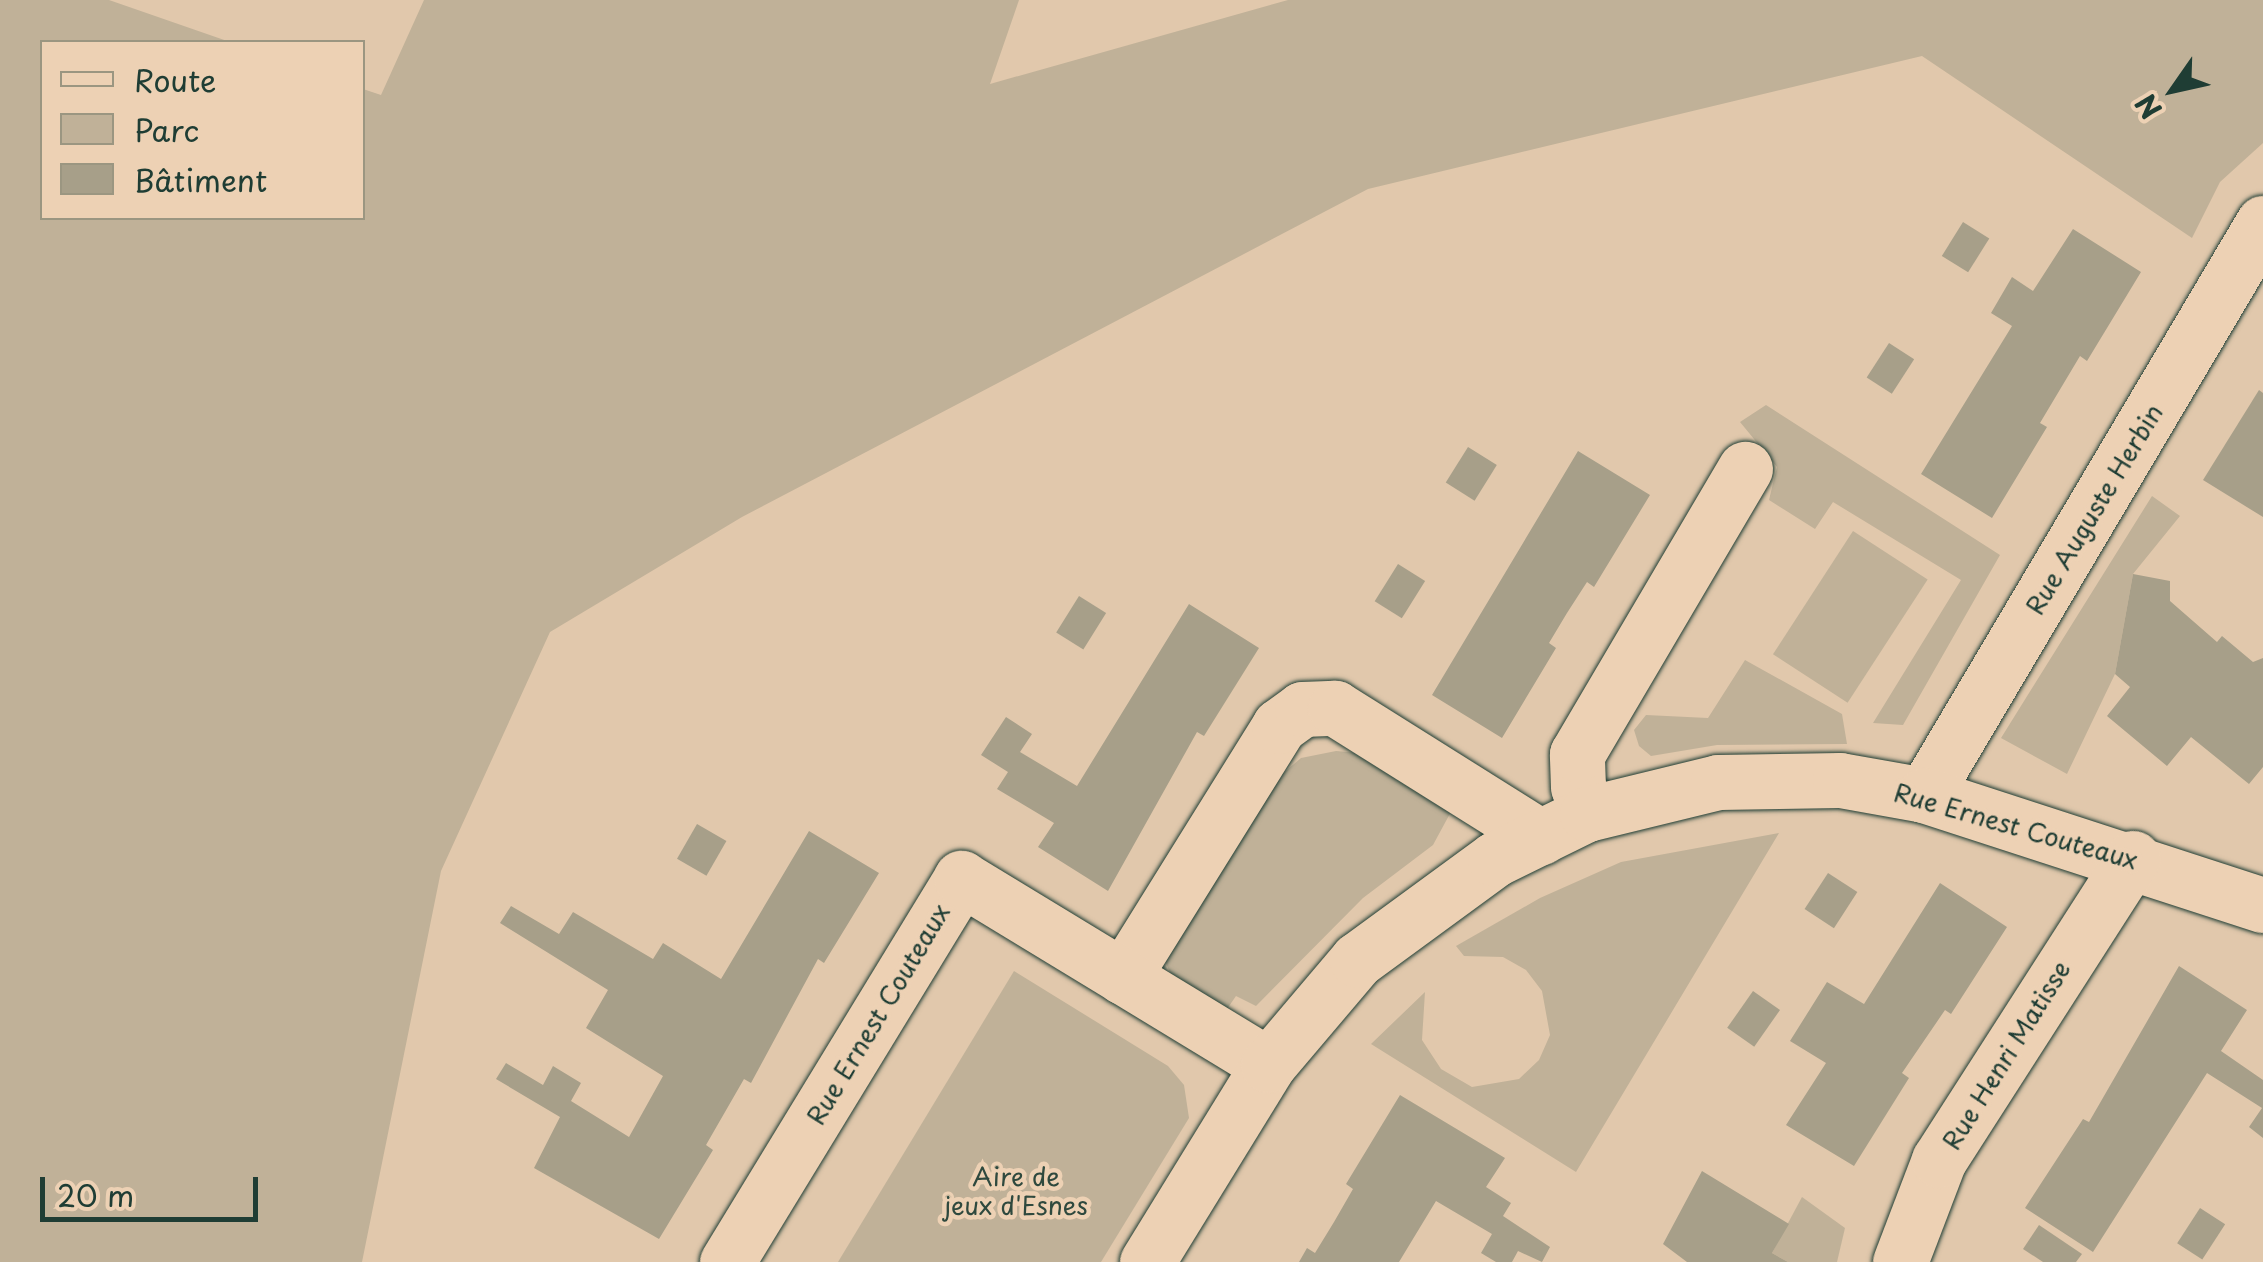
<!DOCTYPE html>
<html>
<head>
<meta charset="utf-8">
<style>
	body { margin:0 }
	#map { position:relative; width:2263px; height:1262px; overflow:hidden; background:#e1c8ac; font-family:"Playpen Sans",sans-serif }
	div>[style] { position:absolute }
	[style*='--x'] { left:calc(var(--x)*1px); top:calc(var(--y)*1px); width:calc(var(--w)*1px); rotate:calc(var(--a)*1deg) }
	.green>* { inset:0; background:#c0b198; transform-origin:0 0 }
	.building>* { inset:0; background:#a79f89; transform-origin:0 0 }
	.roads { filter:drop-shadow(0 0 2px #1f3d34) drop-shadow(0 0 2px #1f3d34) }
	.minor>* { height:55px; margin:-27.5px; padding:0 27.5px; transform-origin:27.5px; border-radius:27.5px; background:#edd1b4 }
	span { translate:-50% -50%; white-space:nowrap; text-align:center; line-height:1.15; -webkit-text-stroke:9px #edd1b4; paint-order:stroke }
	.street-label { font-size:25px; color:#1f3d34 }
	.park-label { font-size:25px; color:#2f493e }
	.legend { position:absolute; left:40px; top:40px; width:325px; height:180px; box-sizing:border-box; background:#edd1b4; border:2px solid #9b9681; margin:0; padding:12px 18px; list-style:none; font-size:30px; color:#1f3d34 }
	.legend li { display:flex; align-items:center; gap:20px; height:50px }
	.legend b { width:50px; border:2px solid #9b9681 }
	.north { position:absolute; left:2123px; top:40px; width:100px; height:100px; -webkit-text-stroke:8px #edd1b4; paint-order:stroke; rotate:236deg; font-size:28px; font-weight:700; line-height:40px; text-align:center; color:#1f3d34 }
	.north::after { content:''; display:block; margin:auto; width:35px; height:45px; background:#1f3d34; clip-path:polygon(50% 0,100% 100%,50% 72%,0 100%) }
	.scale { position:absolute; left:40px; top:1177px; width:218px; height:45px; box-sizing:border-box; border:5px solid #1f3d34; border-top:0; padding-left:12px; font-size:30px; line-height:35px; white-space:nowrap; color:#1f3d34; -webkit-text-stroke:8px #edd1b4; paint-order:stroke }
</style>
</head>
<body>
<div id="map">
	<div class="green">
		<div style="clip-path:polygon(0 0,109px 0,230px 42px,42px 42px,42px 218px,362px 218px,363px 89px,381px 95px,424px 0,1019px 0,990px 84px,1288px 0,2263px 0,2263px 143px,2220px 182px,2192px 238px,1922px 56px,1368px 189px,742px 517px,550px 632px,441px 871px,362px 1262px,0 1262px)"></div>
		<div style="clip-path:polygon(1766px 405px,2000px 555px,1903px 725px,1873px 723px,1961px 580px,1833px 502px,1815px 529px,1769px 500px,1777px 467px,1740px 422px)"></div>
		<div style="clip-path:polygon(2152px 496px,2180px 516px,2133px 574px,2115px 674px,2067px 774px,2001px 738px)"></div>
		<div style="left:1853px;top:531px;width:89px;height:147px;rotate:33deg"></div>
		<div style="clip-path:polygon(1745px 660px,1842px 714px,1847px 744px,1717px 745px,1651px 756px,1639px 746px,1634px 730px,1646px 715px,1708px 718px)"></div>
		<div style="clip-path:polygon(1336px 751px,1358px 753px,1453px 808px,1433px 845px,1363px 898px,1256px 1006px,1236px 996px,1227px 1009px,1172px 977px,1162px 954px,1273px 782px,1301px 758px)"></div>
		<div style="clip-path:polygon(1779px 833px,1576px 1172px,1371px 1044px,1425px 992px,1422px 1040px,1441px 1069px,1472px 1087px,1519px 1079px,1539px 1060px,1550px 1035px,1542px 991px,1526px 970px,1503px 957px,1464px 956px,1456px 946px,1540px 898px,1621px 862px)"></div>
		<div style="clip-path:polygon(1014px 971px,1168px 1066px,1184px 1085px,1189px 1118px,1101px 1262px,838px 1262px)"></div>
		<div style="clip-path:polygon(1802px 1197px,1845px 1228px,1837px 1262px,1788px 1262px,1772px 1253px)"></div>
	</div>
	<div class="building">
		<div style="left:1963px;top:222px;width:31px;height:40px;rotate:32deg"></div>
		<div style="clip-path:polygon(2073px 229px,2141px 272px,2087px 361px,2080px 356px,2040px 423px,2047px 427px,1992px 518px,1921px 474px,2012px 326px,1991px 313px,2012px 277px,2033px 291px)"></div>
		<div style="left:1889px;top:343px;width:30px;height:41px;rotate:33deg"></div>
		<div style="clip-path:polygon(2259px 390px,2263px 393px,2263px 517px,2203px 480px)"></div>
		<div style="left:1468px;top:447px;width:34px;height:42px;rotate:32deg"></div>
		<div style="clip-path:polygon(1578px 451px,1650px 495px,1594px 587px,1587px 582px,1567px 613px,1549px 643px,1556px 648px,1502px 738px,1432px 695px)"></div>
		<div style="left:1398px;top:564px;width:32px;height:44px;rotate:32deg"></div>
		<div style="clip-path:polygon(2133px 574px,2170px 581px,2170px 601px,2217px 642px,2222px 636px,2253px 662px,2263px 658px,2263px 767px,2249px 784px,2191px 737px,2167px 766px,2107px 716px,2130px 687px,2115px 674px)"></div>
		<div style="left:1079px;top:596px;width:32px;height:43px;rotate:32deg"></div>
		<div style="clip-path:polygon(1189px 604px,1259px 648px,1204px 736px,1197px 732px,1108px 891px,1038px 847px,1054px 823px,997px 789px,1008px 772px,981px 755px,1006px 717px,1032px 734px,1020px 752px,1077px 786px)"></div>
		<div style="left:697px;top:824px;width:34px;height:40px;rotate:30deg"></div>
		<div style="clip-path:polygon(809px 831px,879px 873px,824px 963px,818px 959px,751px 1083px,744px 1079px,706px 1145px,713px 1150px,659px 1239px,534px 1168px,560px 1117px,496px 1079px,506px 1063px,543px 1085px,553px 1066px,581px 1083px,571px 1101px,629px 1137px,663px 1076px,586px 1028px,608px 990px,500px 923px,511px 906px,559px 934px,573px 912px,653px 959px,663px 943px,721px 979px)"></div>
		<div style="left:1828px;top:873px;width:35px;height:43px;rotate:33deg"></div>
		<div style="clip-path:polygon(1940px 883px,2007px 927px,1951px 1014px,1945px 1010px,1902px 1073px,1909px 1078px,1854px 1166px,1786px 1125px,1826px 1063px,1790px 1041px,1827px 982px,1864px 1004px)"></div>
		<div style="clip-path:polygon(2179px 966px,2247px 1010px,2221px 1051px,2263px 1080px,2263px 1138px,2249px 1127px,2262px 1108px,2207px 1073px,2093px 1252px,2025px 1208px,2083px 1119px,2089px 1122px)"></div>
		<div style="left:1753px;top:991px;width:33px;height:45px;rotate:35deg"></div>
		<div style="clip-path:polygon(1400px 1095px,1505px 1158px,1486px 1187px,1511px 1203px,1503px 1216px,1550px 1247px,1542px 1262px,1518px 1251px,1512px 1262px,1496px 1262px,1481px 1253px,1492px 1234px,1436px 1201px,1399px 1262px,1299px 1262px,1307px 1248px,1315px 1253px,1334px 1222px,1353px 1189px,1346px 1184px)"></div>
		<div style="clip-path:polygon(1702px 1171px,1789px 1224px,1772px 1253px,1788px 1262px,1687px 1262px,1663px 1244px)"></div>
		<div style="left:2200px;top:1208px;width:30px;height:42px;rotate:33deg"></div>
		<div style="clip-path:polygon(2039px 1225px,2082px 1254px,2076px 1262px,2043px 1262px,2023px 1249px)"></div>
	</div>
	<div class="roads">
		<div class="minor">
			<div style="--x:1924;--y:795;--w:665;--a:-59.35"></div>
			<div style="--x:1587;--y:814;--w:28;--a:-108"></div>
			<div style="--x:1578;--y:787;--w:33;--a:-92"></div>
			<div style="--x:1577;--y:754;--w:331;--a:-59.5"></div>
			<div style="--x:1123;--y:977;--w:296;--a:-58.1"></div>
			<div style="--x:1279;--y:726;--w:29;--a:-36"></div>
			<div style="--x:1302;--y:709;--w:33;--a:-2"></div>
			<div style="--x:1335;--y:708;--w:243;--a:32.1"></div>
			<div style="--x:727;--y:1262;--w:450;--a:-58.6"></div>
			<div style="--x:961;--y:878;--w:359;--a:31.3"></div>
			<div style="--x:1147;--y:1262;--w:231;--a:-58.4"></div>
			<div style="--x:1268;--y:1065;--w:138;--a:-49.7"></div>
			<div style="--x:1357;--y:960;--w:171;--a:-36.2"></div>
			<div style="--x:1495;--y:859;--w:102;--a:-26.1"></div>
			<div style="--x:1587;--y:814;--w:135;--a:-13.7"></div>
			<div style="--x:1718;--y:782;--w:122;--a:-0.9"></div>
			<div style="--x:1840;--y:780;--w:85;--a:10.1"></div>
			<div style="--x:1924;--y:795;--w:356;--a:18"></div>
			<div style="--x:1900;--y:1262;--w:109;--a:-69.1"></div>
			<div style="--x:1939;--y:1160;--w:359;--a:-57.3"></div>
		</div>
	</div>
	<div class="street-label">
		<span style="left:2094px;top:509px;rotate:-59deg">Rue Auguste Herbin</span>
		<span style="left:2016px;top:826px;rotate:16deg">Rue Ernest Couteaux</span>
		<span style="left:878px;top:1014px;rotate:-59deg">Rue Ernest Couteaux</span>
		<span style="left:2006px;top:1055px;rotate:-58deg">Rue Henri Matisse</span>
	</div>
	<div class="park-label">
		<span style="left:1016px;top:1191px">Aire de<br>jeux d'Esnes</span>
	</div>
	<ul class="legend">
	<li><b style="height:12px;background:#edd1b4"></b>Route</li>
	<li><b style="height:28px;background:#c0b198"></b>Parc</li>
	<li><b style="height:28px;background:#a79f89"></b>Bâtiment</li>
	</ul>
	<div class="north">N</div>
	<div class="scale">20 m</div>
</div>
</body>
</html>
